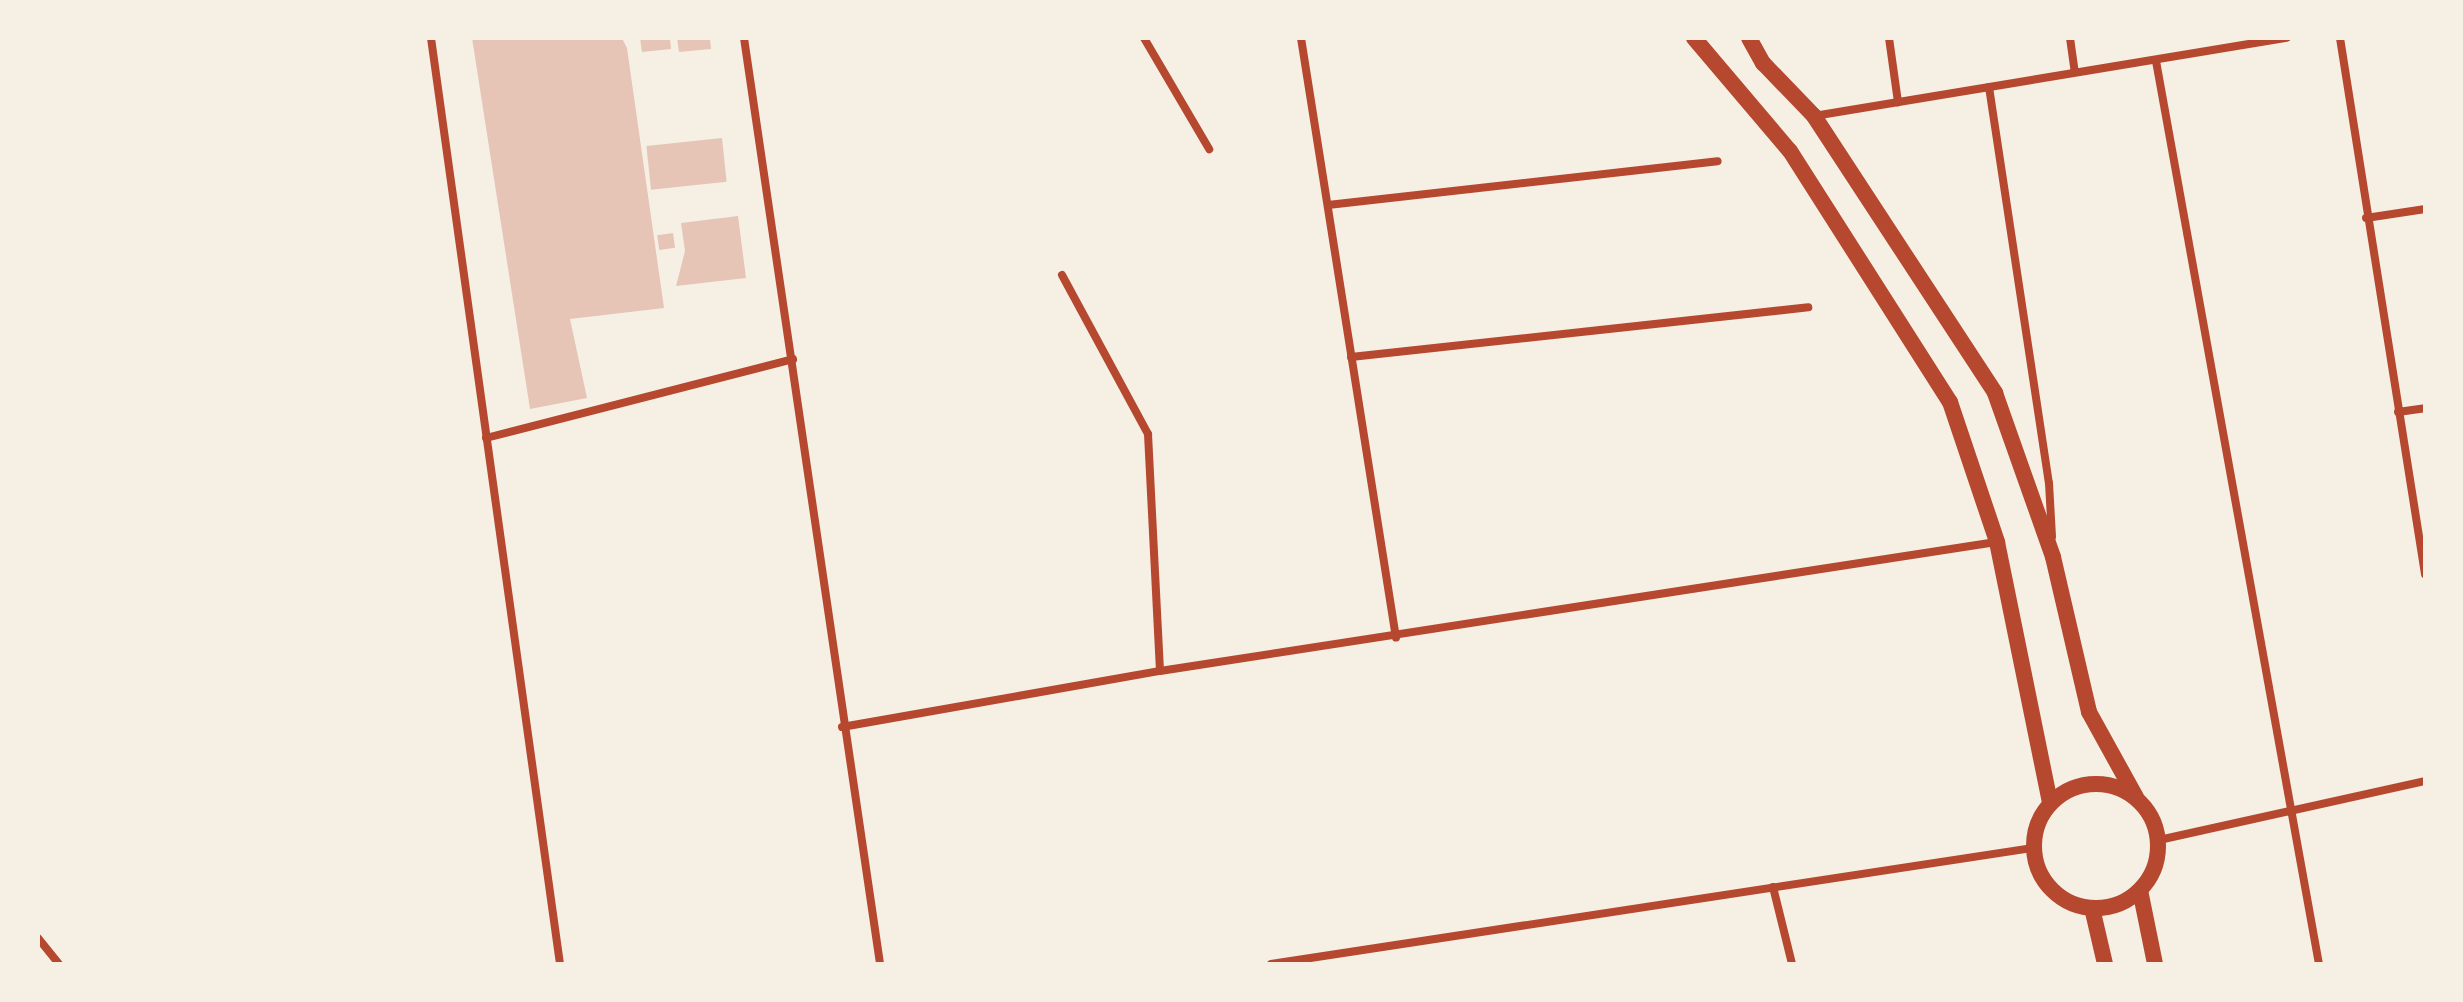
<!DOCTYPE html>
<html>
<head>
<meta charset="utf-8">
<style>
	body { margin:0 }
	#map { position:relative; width:2463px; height:1002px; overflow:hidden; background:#f6efe4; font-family:Overpass,sans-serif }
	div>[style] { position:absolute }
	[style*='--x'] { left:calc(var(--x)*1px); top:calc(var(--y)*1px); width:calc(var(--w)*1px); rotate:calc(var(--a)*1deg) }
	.building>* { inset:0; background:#e6c5b7; transform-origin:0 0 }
	.minor>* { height:8px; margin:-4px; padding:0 4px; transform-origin:4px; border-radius:4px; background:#b5482f }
	.secondary>* { height:16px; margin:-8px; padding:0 8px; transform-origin:8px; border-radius:8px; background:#b5482f }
	.secondary>.ring { margin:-8px; padding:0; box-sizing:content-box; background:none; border:16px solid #b5482f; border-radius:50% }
	span { translate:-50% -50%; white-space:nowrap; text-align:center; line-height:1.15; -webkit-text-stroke:8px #f6efe4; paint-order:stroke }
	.frame { position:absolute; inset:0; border:40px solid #f6efe4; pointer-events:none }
</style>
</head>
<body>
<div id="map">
	<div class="building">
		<div style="clip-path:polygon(472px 38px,622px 38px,627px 48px,664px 308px,570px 319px,587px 398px,530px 409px)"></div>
		<div style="clip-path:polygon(640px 38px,670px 38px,671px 49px,642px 52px)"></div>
		<div style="clip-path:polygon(677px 38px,710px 38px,711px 49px,679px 52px)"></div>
		<div style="left:722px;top:138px;width:44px;height:76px;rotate:84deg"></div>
		<div style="clip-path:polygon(738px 216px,746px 278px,676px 286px,685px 251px,681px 223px)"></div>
		<div style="left:673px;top:233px;width:15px;height:16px;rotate:82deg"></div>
	</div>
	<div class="minor">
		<div style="--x:431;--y:38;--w:935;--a:82.07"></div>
		<div style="--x:744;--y:38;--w:936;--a:81.64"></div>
		<div style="--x:1144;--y:38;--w:129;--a:59.6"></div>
		<div style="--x:1301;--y:38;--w:607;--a:81"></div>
		<div style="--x:1889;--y:38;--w:65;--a:82"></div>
		<div style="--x:2070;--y:38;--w:34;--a:82"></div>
		<div style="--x:2340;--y:38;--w:543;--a:80.99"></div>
		<div style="--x:2156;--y:61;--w:918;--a:79.77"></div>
		<div style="--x:1989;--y:87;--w:401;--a:81.4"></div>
		<div style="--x:2049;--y:483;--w:54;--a:86.8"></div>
		<div style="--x:1814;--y:116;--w:479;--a:-9.4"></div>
		<div style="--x:1328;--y:205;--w:392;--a:-6.4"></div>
		<div style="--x:2366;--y:218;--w:60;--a:-8.7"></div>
		<div style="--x:1062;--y:275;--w:181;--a:61.6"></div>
		<div style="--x:1148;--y:434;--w:237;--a:87.1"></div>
		<div style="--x:1351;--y:357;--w:460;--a:-6.2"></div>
		<div style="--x:2398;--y:412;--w:27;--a:-8"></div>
		<div style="--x:486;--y:438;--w:317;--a:-14.4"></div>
		<div style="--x:842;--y:727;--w:323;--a:-10"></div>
		<div style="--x:1160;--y:671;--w:846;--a:-8.77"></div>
		<div style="--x:2159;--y:840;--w:272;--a:-12.5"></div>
		<div style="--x:1773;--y:887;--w:79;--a:76.1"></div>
		<div style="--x:38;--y:938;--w:33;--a:51"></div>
		<div style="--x:1271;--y:964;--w:771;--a:-8.66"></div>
	</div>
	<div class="secondary">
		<div style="--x:1694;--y:38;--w:148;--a:49.7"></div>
		<div style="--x:1790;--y:151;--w:298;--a:57.5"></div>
		<div style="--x:1950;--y:402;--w:148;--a:71.4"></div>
		<div style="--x:1997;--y:542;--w:265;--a:78.5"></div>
		<div style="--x:1749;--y:38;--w:29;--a:61"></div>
		<div style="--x:1763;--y:63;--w:74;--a:46.1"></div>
		<div style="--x:1814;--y:116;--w:331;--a:56.8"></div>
		<div style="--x:1995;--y:393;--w:174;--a:70.5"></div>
		<div style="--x:2053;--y:557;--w:159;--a:76.9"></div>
		<div style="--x:2089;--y:712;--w:97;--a:61.1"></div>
		<div class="ring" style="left:2034px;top:784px;width:108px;height:108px"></div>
		<div style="--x:2140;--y:890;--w:76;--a:78.5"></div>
		<div style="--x:2092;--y:908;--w:57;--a:76.9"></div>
	</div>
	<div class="frame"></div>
</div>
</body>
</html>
